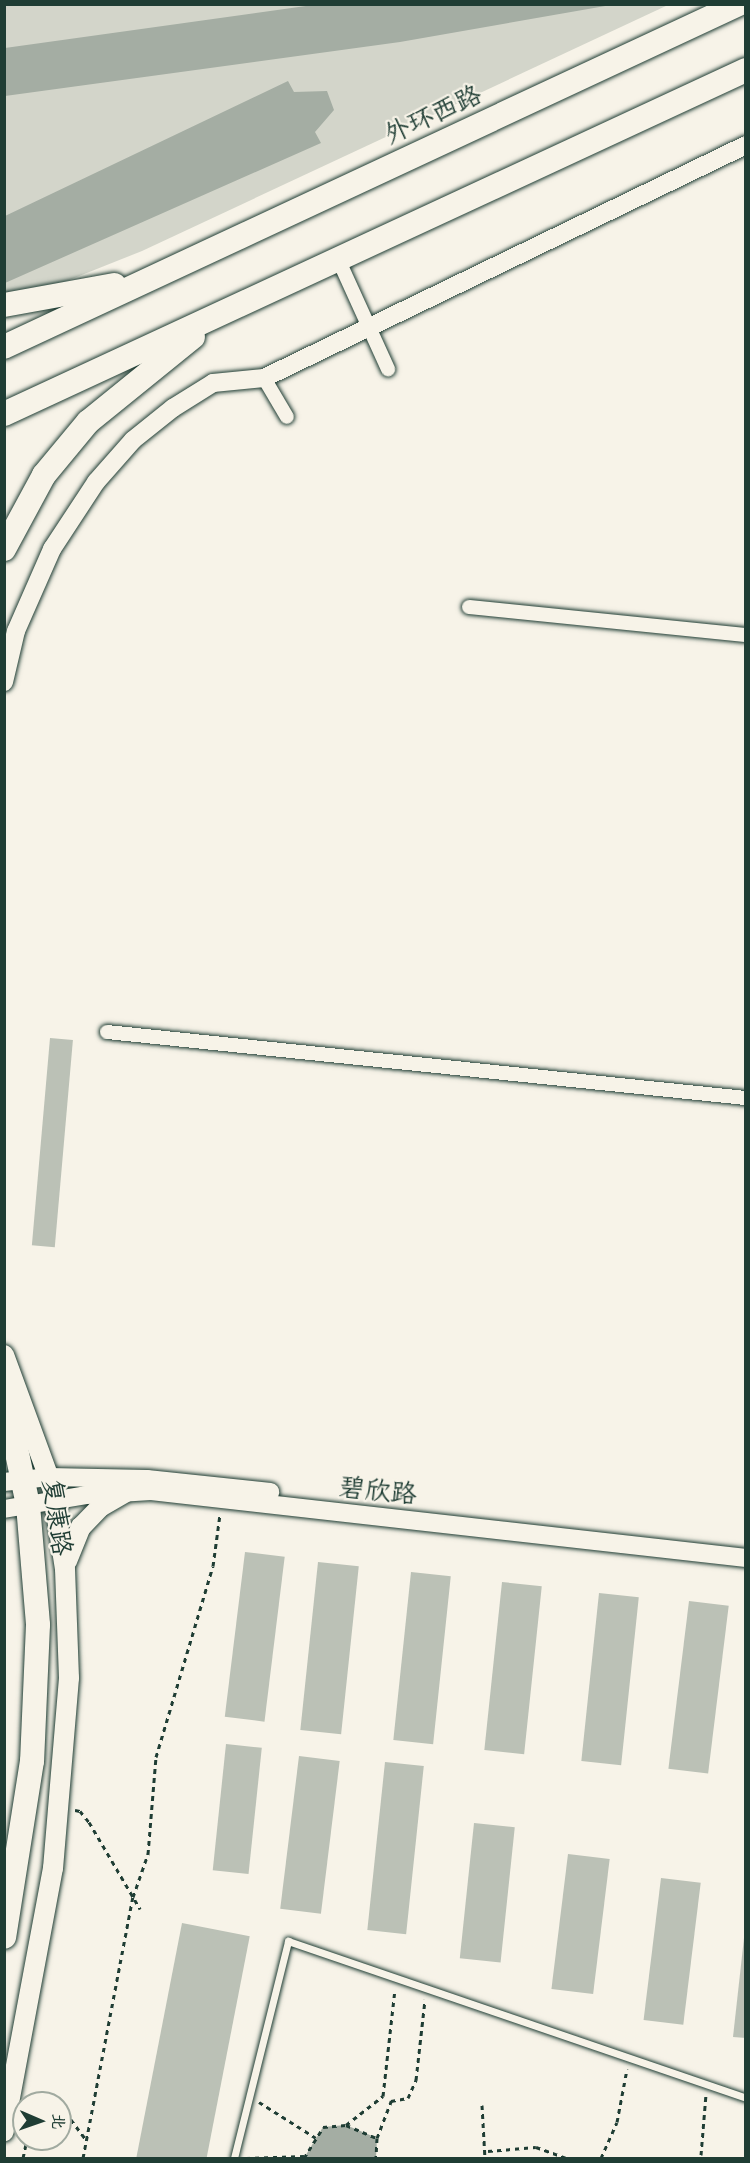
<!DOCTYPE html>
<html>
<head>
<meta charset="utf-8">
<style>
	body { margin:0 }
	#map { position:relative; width:750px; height:2163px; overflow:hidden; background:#f7f3e8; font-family:Caveat,"LXGW WenKai TC",sans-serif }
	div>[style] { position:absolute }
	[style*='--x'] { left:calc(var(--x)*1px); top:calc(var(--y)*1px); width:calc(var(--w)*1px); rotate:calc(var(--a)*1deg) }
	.green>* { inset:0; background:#d3d5ca }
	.water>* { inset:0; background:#a4ada3 }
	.building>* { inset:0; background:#bbc1b6; transform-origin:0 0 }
	.path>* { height:3px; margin-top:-1.5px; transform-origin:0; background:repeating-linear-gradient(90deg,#1f3d34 0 4.5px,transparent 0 9px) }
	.roads { filter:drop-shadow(0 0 2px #1f3d34) drop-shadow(0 0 2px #1f3d34) }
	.service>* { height:7px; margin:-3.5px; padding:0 3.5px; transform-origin:3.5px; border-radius:3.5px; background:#f7f3e8 }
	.minor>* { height:14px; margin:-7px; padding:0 7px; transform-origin:7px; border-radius:7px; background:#f7f3e8 }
	.tertiary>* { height:18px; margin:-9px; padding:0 9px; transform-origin:9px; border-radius:9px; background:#f7f3e8 }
	.secondary>* { height:20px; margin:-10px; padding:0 10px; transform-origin:10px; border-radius:10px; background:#f7f3e8 }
	.trunk>* { height:24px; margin:-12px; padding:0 12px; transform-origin:12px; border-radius:12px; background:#f7f3e8 }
	span { translate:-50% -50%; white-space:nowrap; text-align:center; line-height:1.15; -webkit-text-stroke:4.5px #f7f3e8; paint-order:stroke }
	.street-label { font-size:26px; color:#1f3d34 }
	.frame { position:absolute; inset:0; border:6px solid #1f3d34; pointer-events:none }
	.north { position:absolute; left:12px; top:2091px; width:60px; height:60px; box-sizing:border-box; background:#f7f3e8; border:2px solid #a1aaa0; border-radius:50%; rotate:92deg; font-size:16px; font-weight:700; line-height:24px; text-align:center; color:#1f3d34 }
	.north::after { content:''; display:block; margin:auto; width:21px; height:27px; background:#1f3d34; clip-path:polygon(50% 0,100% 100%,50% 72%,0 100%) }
</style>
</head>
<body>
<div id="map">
	<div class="green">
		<div style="clip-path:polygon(5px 5px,668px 5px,142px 251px,39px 292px,5px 294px)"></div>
	</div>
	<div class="water">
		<div style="clip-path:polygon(313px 5px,611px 5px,400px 42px,5px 96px,5px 48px)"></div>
		<div style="clip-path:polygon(288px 81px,294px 92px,327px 91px,334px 110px,315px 132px,321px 143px,5px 283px,5px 216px)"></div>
		<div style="clip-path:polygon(346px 2125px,377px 2138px,376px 2158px,304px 2158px,323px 2127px)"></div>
	</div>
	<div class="building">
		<div style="left:50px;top:1038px;width:23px;height:208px;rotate:5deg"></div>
		<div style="left:245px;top:1552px;width:40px;height:166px;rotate:7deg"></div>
		<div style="left:318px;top:1562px;width:41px;height:169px;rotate:6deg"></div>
		<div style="left:411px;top:1572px;width:40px;height:169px;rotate:6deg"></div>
		<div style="left:502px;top:1582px;width:40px;height:169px;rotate:6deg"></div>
		<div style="left:599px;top:1593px;width:40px;height:169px;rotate:6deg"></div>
		<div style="left:689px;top:1601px;width:40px;height:169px;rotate:7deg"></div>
		<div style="left:226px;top:1744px;width:36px;height:127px;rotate:6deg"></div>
		<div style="left:299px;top:1756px;width:41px;height:154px;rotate:7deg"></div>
		<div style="left:385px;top:1762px;width:39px;height:169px;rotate:6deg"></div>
		<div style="left:474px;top:1823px;width:41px;height:136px;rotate:6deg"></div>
		<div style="left:568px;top:1854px;width:42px;height:136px;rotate:7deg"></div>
		<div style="left:661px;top:1878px;width:40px;height:143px;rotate:7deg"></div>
		<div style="left:182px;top:1923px;width:69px;height:239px;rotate:11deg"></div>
		<div style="clip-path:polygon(744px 1938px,746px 1938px,746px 2038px,733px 2037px)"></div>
	</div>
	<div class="path">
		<div style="--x:75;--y:1810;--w:5;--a:11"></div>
		<div style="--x:80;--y:1811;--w:14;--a:51"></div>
		<div style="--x:89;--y:1822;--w:101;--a:59.6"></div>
		<div style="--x:259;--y:2102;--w:67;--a:32.3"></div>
		<div style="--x:34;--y:2103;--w:15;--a:0"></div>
		<div style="--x:60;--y:2105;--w:45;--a:53.1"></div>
		<div style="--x:482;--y:2105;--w:53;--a:86.8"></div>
		<div style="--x:346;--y:2125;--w:34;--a:23"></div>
		<div style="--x:377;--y:2138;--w:20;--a:93"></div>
		<div style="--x:377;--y:2138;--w:40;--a:-69"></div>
		<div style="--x:391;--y:2101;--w:17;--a:-10"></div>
		<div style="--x:408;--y:2098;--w:20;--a:-66"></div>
		<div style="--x:416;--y:2080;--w:81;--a:-83.6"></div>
		<div style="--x:488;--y:2151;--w:48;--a:-4.8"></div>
		<div style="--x:536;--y:2147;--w:32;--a:20"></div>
		<div style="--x:701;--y:2155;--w:61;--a:-85.3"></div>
		<div style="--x:23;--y:2158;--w:19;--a:-78"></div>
		<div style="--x:83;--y:2158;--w:266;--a:-79.2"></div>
		<div style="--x:133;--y:1897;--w:46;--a:-70.8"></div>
		<div style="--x:148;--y:1854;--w:97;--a:-85.3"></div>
		<div style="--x:156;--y:1757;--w:199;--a:-73.4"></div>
		<div style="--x:213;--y:1566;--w:52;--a:-82.3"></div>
		<div style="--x:246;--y:2158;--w:58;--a:-2"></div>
		<div style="--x:304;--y:2158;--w:36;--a:-58"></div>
		<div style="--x:323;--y:2127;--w:23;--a:-5"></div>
		<div style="--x:346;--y:2125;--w:47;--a:-38.1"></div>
		<div style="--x:383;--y:2096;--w:108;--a:-83.6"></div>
		<div style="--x:601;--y:2158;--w:39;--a:-66"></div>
		<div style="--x:617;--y:2122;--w:54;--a:-79.3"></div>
	</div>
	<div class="roads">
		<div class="service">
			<div style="--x:234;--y:2158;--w:224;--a:-76"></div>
			<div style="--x:288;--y:1941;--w:484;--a:18.9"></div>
		</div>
		<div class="minor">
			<div style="--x:339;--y:261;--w:119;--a:65.6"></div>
			<div style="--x:264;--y:378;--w:45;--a:59.5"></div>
			<div style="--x:469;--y:607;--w:278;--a:5.8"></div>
			<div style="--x:107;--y:1032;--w:642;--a:5.9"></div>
		</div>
		<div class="tertiary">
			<div style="--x:4;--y:682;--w:52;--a:-76.8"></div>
			<div style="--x:16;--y:631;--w:90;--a:-66.3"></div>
			<div style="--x:52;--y:549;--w:80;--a:-56.7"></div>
			<div style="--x:96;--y:482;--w:56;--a:-48.6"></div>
			<div style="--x:133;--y:440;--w:51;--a:-38.7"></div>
			<div style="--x:173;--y:408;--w:47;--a:-32"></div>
			<div style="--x:213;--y:383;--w:51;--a:-5.6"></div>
			<div style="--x:264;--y:378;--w:535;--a:-25.8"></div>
			<div style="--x:4;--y:1482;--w:45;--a:-6.3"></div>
			<div style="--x:49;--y:1477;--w:98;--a:1.2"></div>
			<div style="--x:147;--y:1479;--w:124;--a:6"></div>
			<div style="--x:4;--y:1509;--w:83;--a:-9.7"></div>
			<div style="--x:86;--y:1495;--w:65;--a:-3.5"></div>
			<div style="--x:151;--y:1491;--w:599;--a:6.42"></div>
		</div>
		<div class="secondary">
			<div style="--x:4;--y:1355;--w:140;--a:69.9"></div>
			<div style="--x:52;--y:1486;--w:84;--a:81.1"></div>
			<div style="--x:65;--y:1569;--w:109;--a:87.9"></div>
			<div style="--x:69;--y:1678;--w:191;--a:94.8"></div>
			<div style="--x:53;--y:1868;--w:268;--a:100.6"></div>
			<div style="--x:67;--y:1561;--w:37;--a:-68"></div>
			<div style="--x:81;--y:1527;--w:28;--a:-46"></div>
			<div style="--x:100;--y:1507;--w:30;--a:-30"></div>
		</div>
		<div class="trunk">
			<div style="--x:4;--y:305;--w:112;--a:-10.3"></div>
			<div style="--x:4;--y:347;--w:811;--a:-25.02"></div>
			<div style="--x:4;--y:414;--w:818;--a:-24.87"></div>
			<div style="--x:4;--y:549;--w:84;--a:-61.6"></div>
			<div style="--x:44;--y:475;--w:69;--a:-50.3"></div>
			<div style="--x:88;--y:422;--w:135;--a:-39"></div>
			<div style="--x:4;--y:1392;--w:116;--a:78"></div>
			<div style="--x:28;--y:1505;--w:120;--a:85.2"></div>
			<div style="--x:38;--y:1625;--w:136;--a:92.5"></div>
			<div style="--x:32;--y:1761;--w:178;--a:99"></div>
		</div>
	</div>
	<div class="street-label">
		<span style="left:433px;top:115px;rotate:-25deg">外环西路</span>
		<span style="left:378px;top:1491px;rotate:6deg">碧欣路</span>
		<span style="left:57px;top:1517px;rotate:82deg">复康路</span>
	</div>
	<div class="frame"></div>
	<div class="north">北</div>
</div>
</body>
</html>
